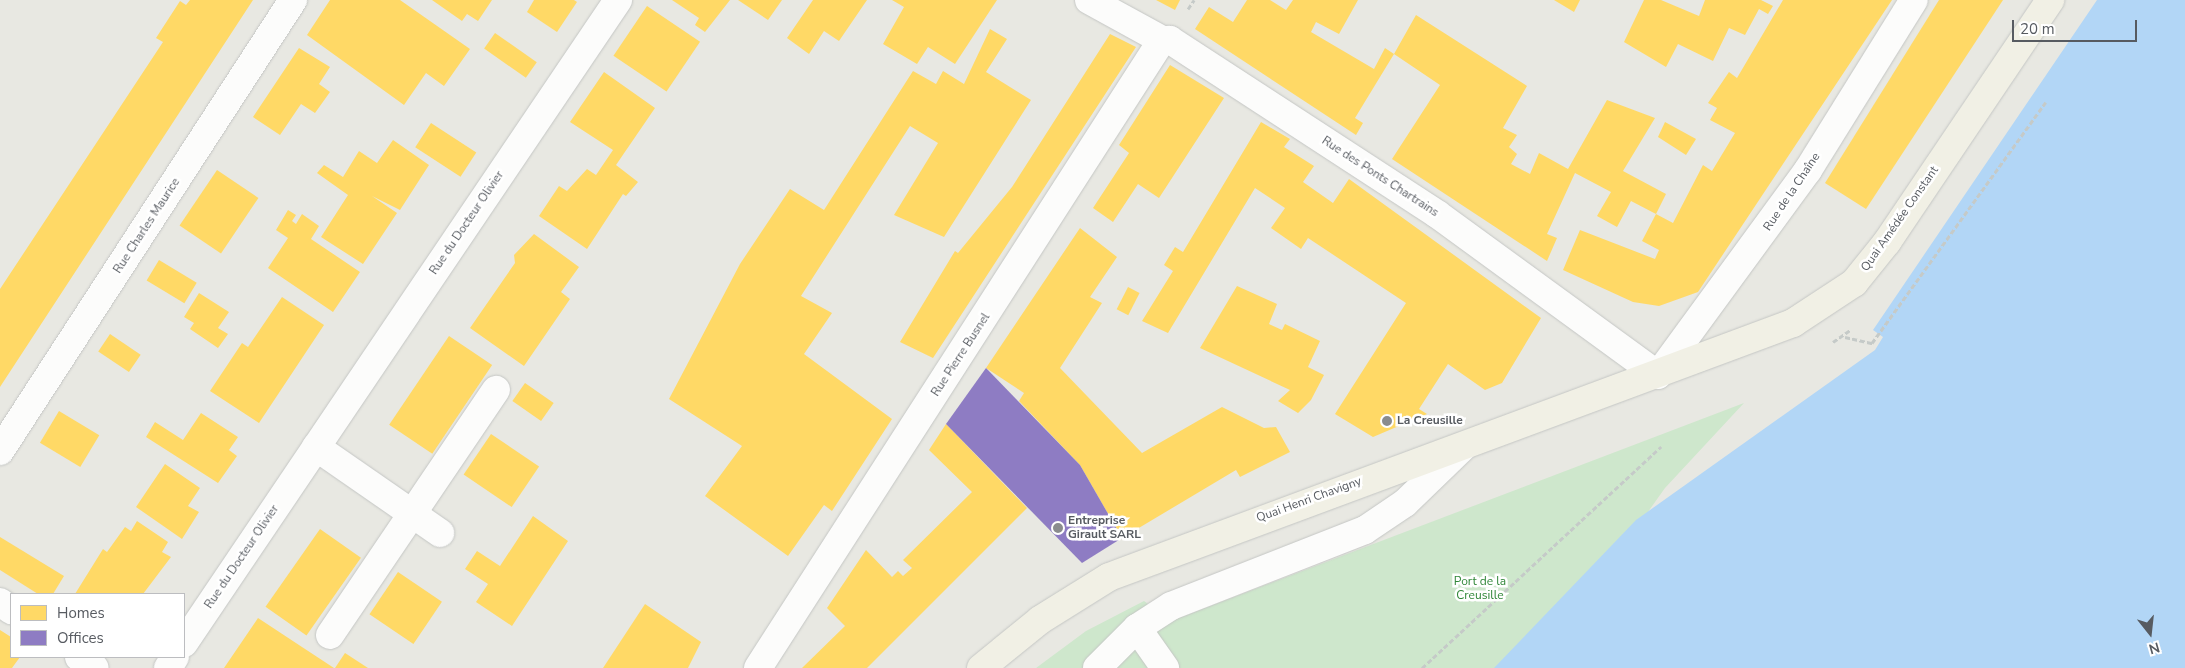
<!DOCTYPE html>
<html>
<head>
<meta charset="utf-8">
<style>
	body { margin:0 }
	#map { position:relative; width:2185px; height:668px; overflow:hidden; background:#e8e8e2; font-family:"Nunito Sans",sans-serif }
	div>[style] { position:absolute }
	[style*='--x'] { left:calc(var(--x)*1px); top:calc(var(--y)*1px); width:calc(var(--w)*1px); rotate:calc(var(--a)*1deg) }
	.green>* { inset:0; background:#cee7cc }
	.water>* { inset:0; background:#b2d6f6 }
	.homes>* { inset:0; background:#ffd966; transform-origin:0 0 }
	.offices>* { inset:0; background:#8e7cc3 }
	.path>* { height:3px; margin-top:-1.5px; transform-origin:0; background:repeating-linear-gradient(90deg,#c5cac8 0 5px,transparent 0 7.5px) }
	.roads { filter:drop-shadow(0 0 1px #c4c6c4) drop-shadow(0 0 1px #c4c6c4) }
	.minor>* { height:28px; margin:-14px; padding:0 14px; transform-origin:14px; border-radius:14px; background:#fcfcfb }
	.major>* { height:28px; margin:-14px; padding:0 14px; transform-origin:14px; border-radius:14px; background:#f1f0e5 }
	.dots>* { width:14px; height:14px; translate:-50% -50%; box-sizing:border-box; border:2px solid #fff; border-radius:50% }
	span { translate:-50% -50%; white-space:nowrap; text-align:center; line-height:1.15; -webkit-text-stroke:5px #fff; paint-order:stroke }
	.street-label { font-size:12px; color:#575b61 }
	.poi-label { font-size:12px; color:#575b61; font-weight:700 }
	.left { translate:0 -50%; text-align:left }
	.park-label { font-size:12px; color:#308738 }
	.legend { position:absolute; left:10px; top:593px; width:175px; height:65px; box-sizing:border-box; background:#fff; border:1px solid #bcbdc0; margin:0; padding:6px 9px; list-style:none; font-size:15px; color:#575b61 }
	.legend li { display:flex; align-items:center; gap:10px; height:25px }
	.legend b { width:25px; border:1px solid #bcbdc0 }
	.north { position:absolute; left:2125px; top:608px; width:50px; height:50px; -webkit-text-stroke:4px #fff; paint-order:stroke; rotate:164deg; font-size:14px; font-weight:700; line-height:20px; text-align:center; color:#575b61 }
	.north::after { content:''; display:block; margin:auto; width:18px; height:22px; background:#575b61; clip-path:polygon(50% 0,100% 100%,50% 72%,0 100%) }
	.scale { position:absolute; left:2012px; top:20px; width:125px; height:22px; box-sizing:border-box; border:2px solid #575b61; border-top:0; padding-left:6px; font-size:15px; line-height:18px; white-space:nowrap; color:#575b61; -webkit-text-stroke:4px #fff; paint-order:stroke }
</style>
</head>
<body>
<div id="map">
	<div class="green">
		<div style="clip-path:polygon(1744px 403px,1665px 488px,1613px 561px,1516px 668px,1036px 668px,1086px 631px,1144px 601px,1171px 621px)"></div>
	</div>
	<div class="water">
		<div style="clip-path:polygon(2097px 0,2185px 0,2185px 668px,1494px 668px,1636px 520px,1875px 350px,1883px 337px,1873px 330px)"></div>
	</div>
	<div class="homes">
		<div style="clip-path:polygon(190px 0,253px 0,0 387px,0 289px,163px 42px,156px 38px,180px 1px,186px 5px)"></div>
		<div style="clip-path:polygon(330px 0,400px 0,470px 49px,444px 86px,426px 73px,404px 105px,307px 35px)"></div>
		<div style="clip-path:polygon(432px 0,492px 0,478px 21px,467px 14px,462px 21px)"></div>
		<div style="clip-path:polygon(534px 0,574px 0,577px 2px,557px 32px,527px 12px)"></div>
		<div style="clip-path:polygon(672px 0,730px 0,705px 32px,695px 25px,699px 18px)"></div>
		<div style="clip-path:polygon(738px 0,782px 0,768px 20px)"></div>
		<div style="clip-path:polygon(813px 0,867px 0,839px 41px,824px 31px,809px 54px,787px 38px)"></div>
		<div style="clip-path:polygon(892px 0,997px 0,955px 64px,928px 47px,917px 64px,883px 44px,904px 7px)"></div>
		<div style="clip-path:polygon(1156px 0,1180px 0,1175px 10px)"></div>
		<div style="clip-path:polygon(1247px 0,1270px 0,1286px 10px,1293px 0,1358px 0,1339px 34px,1316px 22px,1311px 32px,1374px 69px,1385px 48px,1394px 54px,1355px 118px,1363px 123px,1356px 135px,1195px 29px,1209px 7px,1233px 22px)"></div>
		<div style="clip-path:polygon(1554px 0,1580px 0,1574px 12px)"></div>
		<div style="clip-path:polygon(1644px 0,1661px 0,1699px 16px,1705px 0,1761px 0,1773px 6px,1768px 14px,1759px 9px,1745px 35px,1729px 28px,1713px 61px,1678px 44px,1666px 67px,1624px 42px)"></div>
		<div style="clip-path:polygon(1783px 0,1892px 0,1698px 292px,1659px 306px,1633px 302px,1563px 270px,1580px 230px,1655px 259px,1659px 250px,1642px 241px,1656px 214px,1631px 201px,1617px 227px,1597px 216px,1611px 192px,1575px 173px,1547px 234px,1557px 238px,1547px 261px,1392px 159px,1440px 85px,1394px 54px,1416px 15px,1527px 86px,1503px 128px,1517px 135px,1509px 147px,1517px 154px,1511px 164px,1530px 174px,1539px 153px,1568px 169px,1607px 100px,1655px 118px,1623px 171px,1666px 194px,1656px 214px,1673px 223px,1703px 165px,1712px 171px,1735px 133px,1710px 120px,1717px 108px,1708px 103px,1729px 72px,1737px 78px)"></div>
		<div style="clip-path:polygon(1939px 0,2003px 0,1866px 209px,1825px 183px)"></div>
		<div style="left:647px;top:6px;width:64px;height:60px;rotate:34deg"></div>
		<div style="clip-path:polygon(990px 29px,1007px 39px,986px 72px,1031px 100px,944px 237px,894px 215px,938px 143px,910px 126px,801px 296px,832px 313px,804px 354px,892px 419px,832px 511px,824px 505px,788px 556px,705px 496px,742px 446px,669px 399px,740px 264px,790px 189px,824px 210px,913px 71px,936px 84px,943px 71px,964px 84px)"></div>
		<div style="left:495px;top:33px;width:51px;height:19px;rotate:35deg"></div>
		<div style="clip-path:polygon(1110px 34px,1136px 47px,933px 358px,900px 342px,955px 251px,958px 253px,1012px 187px)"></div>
		<div style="clip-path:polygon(299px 48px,330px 67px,319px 84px,330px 92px,315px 113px,301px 104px,280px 135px,253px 117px)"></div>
		<div style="clip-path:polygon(1170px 65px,1224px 98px,1159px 198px,1138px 184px,1113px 222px,1093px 208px,1129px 153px,1119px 145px)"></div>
		<div style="clip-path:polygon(604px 72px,655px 108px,616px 165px,638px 182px,626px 196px,623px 194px,587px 249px,539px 216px,559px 186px,567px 191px,587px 169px,596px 175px,613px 150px,570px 122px)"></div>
		<div style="clip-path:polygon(1261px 122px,1290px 139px,1284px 147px,1314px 166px,1303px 182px,1333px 203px,1349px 179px,1541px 318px,1502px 383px,1485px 390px,1448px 364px,1419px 409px,1427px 414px,1373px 437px,1335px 414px,1406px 303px,1308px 238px,1301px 249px,1271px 228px,1285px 208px,1255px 188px,1168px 333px,1142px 321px,1173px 271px,1164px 265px,1175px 247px,1183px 252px)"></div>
		<div style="clip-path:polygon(1665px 122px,1696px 139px,1686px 155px,1658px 137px)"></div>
		<div style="left:431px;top:123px;width:54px;height:29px;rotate:33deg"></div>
		<div style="clip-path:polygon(393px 140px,429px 165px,400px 210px,372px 196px,397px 213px,363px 264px,321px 237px,348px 195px,317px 173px,324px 165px,343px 177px,359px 151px,377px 163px)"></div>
		<div style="left:217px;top:170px;width:50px;height:67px;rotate:34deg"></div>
		<div style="clip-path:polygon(288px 210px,296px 215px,292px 221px,296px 224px,302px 214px,319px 226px,311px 239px,360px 272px,333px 312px,268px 268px,288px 238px,276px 230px)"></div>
		<div style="clip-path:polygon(1080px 228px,1117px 257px,1090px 297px,1102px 303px,1060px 368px,1142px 453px,1222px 407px,1264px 428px,1276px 427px,1290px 452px,1240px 477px,1236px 470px,1122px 538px,1080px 465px,1019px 401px,1024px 393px,986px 368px)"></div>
		<div style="clip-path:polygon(534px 234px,579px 267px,561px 292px,570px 299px,524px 366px,470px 328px,515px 263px,514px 255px)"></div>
		<div style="left:159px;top:260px;width:44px;height:24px;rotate:31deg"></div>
		<div style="clip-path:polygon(1237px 286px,1277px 304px,1269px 324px,1282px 330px,1285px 324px,1320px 341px,1308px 367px,1324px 375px,1311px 400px,1298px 413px,1278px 401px,1290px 390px,1200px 348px)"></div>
		<div style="left:1128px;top:287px;width:13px;height:25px;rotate:27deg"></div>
		<div style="clip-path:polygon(199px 293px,229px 312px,218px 328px,228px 334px,218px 348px,190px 329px,194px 323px,184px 317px)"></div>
		<div style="clip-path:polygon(282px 297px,324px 325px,259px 423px,210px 391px,242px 343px,248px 347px)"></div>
		<div style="left:110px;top:334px;width:37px;height:21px;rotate:34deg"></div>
		<div style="left:449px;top:336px;width:52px;height:107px;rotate:34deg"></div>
		<div style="left:525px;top:383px;width:35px;height:22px;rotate:35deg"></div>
		<div style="left:59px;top:411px;width:47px;height:37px;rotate:31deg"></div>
		<div style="clip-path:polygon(201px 413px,238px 437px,229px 450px,237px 456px,218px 483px,146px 437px,155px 422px,183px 440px)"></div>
		<div style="clip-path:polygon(946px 424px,1027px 508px,867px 668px,802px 668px,845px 626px,827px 608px,866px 550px,892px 577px,898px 571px,903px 576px,912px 568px,903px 560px,972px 492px,929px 450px)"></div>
		<div style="left:491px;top:434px;width:58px;height:49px;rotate:34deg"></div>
		<div style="clip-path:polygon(165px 464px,200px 488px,188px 506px,199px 512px,182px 539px,136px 507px)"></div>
		<div style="clip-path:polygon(533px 516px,568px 541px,512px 626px,476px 602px,488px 584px,465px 569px,477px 551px,500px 566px)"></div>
		<div style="clip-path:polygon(137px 521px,168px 542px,162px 552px,171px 557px,143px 594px,75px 594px,103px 549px,107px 552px,125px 527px,131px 531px)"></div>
		<div style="left:320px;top:529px;width:50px;height:95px;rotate:35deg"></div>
		<div style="clip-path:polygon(0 537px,64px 576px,53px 594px,38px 594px,0 570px)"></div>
		<div style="left:398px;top:572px;width:53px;height:51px;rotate:34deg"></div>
		<div style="clip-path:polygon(645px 604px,701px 642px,688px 668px,603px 668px)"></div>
		<div style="clip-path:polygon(258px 618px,302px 647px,334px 668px,224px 668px)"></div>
		<div style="clip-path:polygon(0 630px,11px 637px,11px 657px,20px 657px,12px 668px,0 668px)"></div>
		<div style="clip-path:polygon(345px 653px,368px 668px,335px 668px)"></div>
	</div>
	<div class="offices">
		<div style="clip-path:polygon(986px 368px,1080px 465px,1122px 538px,1082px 563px,946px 424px)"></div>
	</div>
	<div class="path">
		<div style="--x:1188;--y:9;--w:11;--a:-56"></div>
		<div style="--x:1845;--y:337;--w:28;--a:13"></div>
		<div style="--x:1872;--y:343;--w:297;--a:-54.2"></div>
		<div style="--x:1833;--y:342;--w:21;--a:-35"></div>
		<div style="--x:1422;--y:668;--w:326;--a:-42.8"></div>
	</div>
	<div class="roads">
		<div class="minor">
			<div style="--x:1089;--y:0;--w:83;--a:28.7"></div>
			<div style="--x:1162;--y:40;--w:8;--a:0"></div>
			<div style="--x:1170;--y:40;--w:319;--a:33.1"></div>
			<div style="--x:1437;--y:214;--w:273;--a:36.1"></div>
			<div style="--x:1658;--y:375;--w:254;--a:-53.8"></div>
			<div style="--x:1808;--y:170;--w:200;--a:-58.1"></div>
			<div style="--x:316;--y:447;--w:151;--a:34.7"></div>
			<div style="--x:0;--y:451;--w:538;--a:-56.99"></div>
			<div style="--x:0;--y:602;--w:14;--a:36"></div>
			<div style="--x:1137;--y:628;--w:49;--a:55"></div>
			<div style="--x:330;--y:635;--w:296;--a:-55.9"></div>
			<div style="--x:184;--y:643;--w:776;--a:-55.98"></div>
			<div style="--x:79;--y:657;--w:19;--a:35"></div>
			<div style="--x:168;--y:668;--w:13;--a:-58"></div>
			<div style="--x:758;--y:668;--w:747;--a:-57.25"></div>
			<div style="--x:1097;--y:668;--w:57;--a:-45"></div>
			<div style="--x:1137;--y:628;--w:40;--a:-32.9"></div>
			<div style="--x:1171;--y:606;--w:208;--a:-21.4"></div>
			<div style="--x:1365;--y:530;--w:48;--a:-34"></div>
			<div style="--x:1405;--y:503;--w:82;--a:-44"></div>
		</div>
		<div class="major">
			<div style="--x:981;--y:668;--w:76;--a:-39.1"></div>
			<div style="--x:1040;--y:620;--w:81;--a:-31.9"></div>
			<div style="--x:1109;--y:577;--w:730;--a:-20.37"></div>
			<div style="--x:1793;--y:323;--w:73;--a:-33.3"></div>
			<div style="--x:1854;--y:283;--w:53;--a:-51.2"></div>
			<div style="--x:1887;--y:242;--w:292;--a:-56"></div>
		</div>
	</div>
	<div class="dots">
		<div style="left:1387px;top:421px;background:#8a8c8e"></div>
		<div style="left:1058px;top:528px;background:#8a8c8e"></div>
	</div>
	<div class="street-label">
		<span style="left:1380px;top:177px;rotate:33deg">Rue des Ponts Chartrains</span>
		<span style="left:1792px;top:192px;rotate:-56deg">Rue de la Chaîne</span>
		<span style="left:1900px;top:219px;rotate:-55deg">Quai Amédée Constant</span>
		<span style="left:467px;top:223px;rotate:-56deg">Rue du Docteur Olivier</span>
		<span style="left:147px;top:226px;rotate:-57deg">Rue Charles Maurice</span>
		<span style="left:961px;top:355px;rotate:-57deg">Rue Pierre Busnel</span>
		<span style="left:1309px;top:500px;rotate:-20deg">Quai Henri Chavigny</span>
		<span style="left:242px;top:557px;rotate:-56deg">Rue du Docteur Olivier</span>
	</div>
	<div class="poi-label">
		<span class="left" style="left:1397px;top:421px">La Creusille</span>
		<span class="left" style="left:1068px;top:528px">Entreprise<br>Girault SARL</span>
	</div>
	<div class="park-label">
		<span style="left:1480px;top:589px">Port de la<br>Creusille</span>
	</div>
	<ul class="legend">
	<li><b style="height:14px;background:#ffd966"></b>Homes</li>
	<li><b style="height:14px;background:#8e7cc3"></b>Offices</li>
	</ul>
	<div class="north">N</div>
	<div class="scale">20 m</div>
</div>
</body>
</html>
